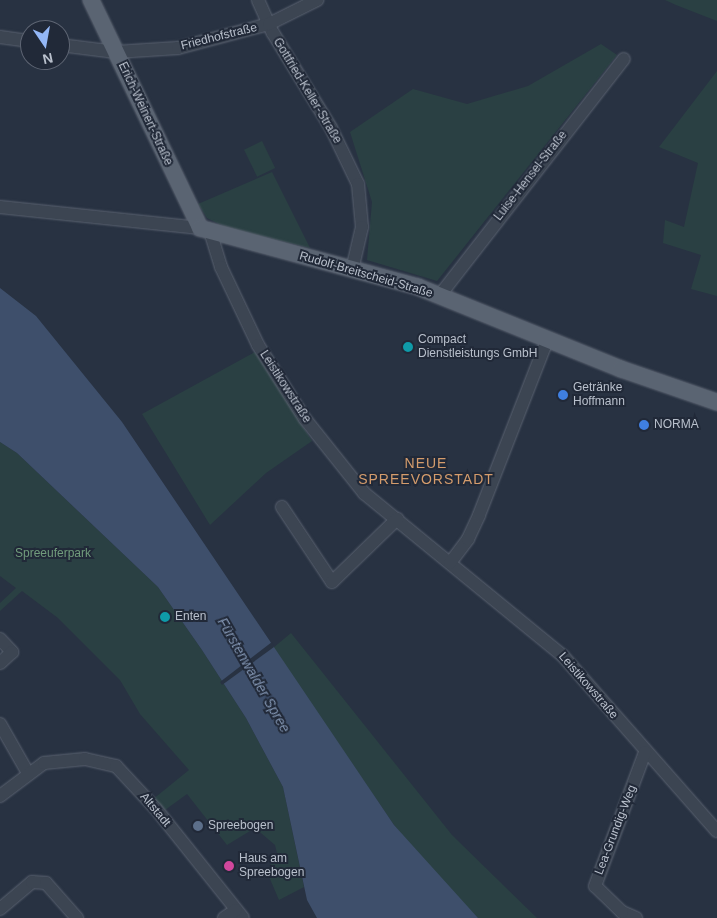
<!DOCTYPE html>
<html>
<head>
<meta charset="utf-8">
<style>
	body { margin:0 }
	#map { position:relative; width:717px; height:918px; overflow:hidden; background:#283242; font-family:Arial,sans-serif }
	div>[style] { position:absolute }
	[style*='--x'] { left:calc(var(--x)*1px); top:calc(var(--y)*1px); width:calc(var(--w)*1px); rotate:calc(var(--a)*1deg) }
	.green>* { inset:0; background:#2a4043; transform-origin:0 0 }
	.water>* { inset:0; background:#3e4f6b }
	.pier>* { inset:0; background:#283242 }
	.roads { filter:drop-shadow(0 0 1px #5a6270) drop-shadow(0 0 1px #5a6270) }
	.minor>* { height:12px; margin:-6px; padding:0 6px; transform-origin:6px; border-radius:6px; background:#3c4552 }
	.major>* { height:16px; margin:-8px; padding:0 8px; transform-origin:8px; border-radius:8px; background:#5a6472 }
	.dots>* { width:14px; height:14px; translate:-50% -50%; box-sizing:border-box; border:2px solid #212938; border-radius:50% }
	span { translate:-50% -50%; white-space:nowrap; text-align:center; line-height:1.15; -webkit-text-stroke:4px #212938; paint-order:stroke }
	.street-label { font-size:12px; color:#b9c0cc }
	.poi-label { font-size:12px; color:#b9c0cc }
	.left { translate:0 -50%; text-align:left }
	.park-label { font-size:12px; color:#719c7c }
	.neighbourhood-label { font-size:14px; color:#d49c6c; letter-spacing:1px }
	.water-label { font-size:14px; color:#8295b2; font-style:italic }
	.north { position:absolute; left:20px; top:20px; width:50px; height:50px; box-sizing:border-box; background:#212938; border:1px solid #5e6573; border-radius:50%; rotate:168deg; font-size:14px; font-weight:700; line-height:20px; text-align:center; color:#b9c0cc }
	.north::after { content:''; display:block; margin:auto; width:18px; height:22px; background:#94b7f6; clip-path:polygon(50% 0,100% 100%,50% 72%,0 100%) }
</style>
</head>
<body>
<div id="map">
	<div class="green">
		<div style="clip-path:polygon(665px 0,717px 0,717px 21px,676px 5px)"></div>
		<div style="clip-path:polygon(601px 44px,617px 55px,437px 281px,367px 260px,372px 202px,350px 132px,413px 89px,467px 104px,528px 86px)"></div>
		<div style="clip-path:polygon(717px 71px,717px 296px,691px 289px,701px 255px,663px 243px,665px 220px,684px 227px,698px 163px,659px 147px)"></div>
		<div style="left:262px;top:141px;width:30px;height:20px;rotate:64deg"></div>
		<div style="clip-path:polygon(272px 172px,310px 248px,227px 228px,207px 218px,198px 204px)"></div>
		<div style="clip-path:polygon(255px 352px,312px 441px,266px 473px,210px 525px,142px 414px)"></div>
		<div style="clip-path:polygon(0 442px,17px 453px,158px 587px,202px 650px,246px 718px,283px 787px,304px 887px,279px 900px,267px 872px,277px 853px,275px 845px,255px 828px,227px 845px,187px 794px,165px 810px,152px 800px,189px 770px,140px 714px,120px 680px,58px 618px,22px 591px,0 611px,0 603px,16px 588px,0 576px)"></div>
		<div style="clip-path:polygon(291px 633px,452px 835px,537px 918px,478px 918px,431px 870px,394px 825px,273px 648px)"></div>
	</div>
	<div class="water">
		<div style="clip-path:polygon(0 288px,36px 316px,122px 422px,394px 825px,478px 918px,317px 918px,307px 900px,283px 787px,246px 718px,202px 650px,158px 587px,17px 453px,0 442px)"></div>
	</div>
	<div class="pier">
		<div style="clip-path:polygon(272px 642px,274px 647px,222px 685px,220px 682px)"></div>
	</div>
	<div class="roads">
		<div class="minor">
			<div style="--x:258;--y:0;--w:36;--a:66"></div>
			<div style="--x:273;--y:33;--w:111;--a:58.6"></div>
			<div style="--x:331;--y:128;--w:62;--a:64.3"></div>
			<div style="--x:358;--y:184;--w:43;--a:84.7"></div>
			<div style="--x:362;--y:227;--w:44;--a:103.1"></div>
			<div style="--x:0;--y:37;--w:30;--a:8"></div>
			<div style="--x:60;--y:45;--w:56;--a:7.1"></div>
			<div style="--x:116;--y:52;--w:62;--a:-3.7"></div>
			<div style="--x:178;--y:48;--w:94;--a:-14.8"></div>
			<div style="--x:269;--y:24;--w:54;--a:-26.6"></div>
			<div style="--x:0;--y:207;--w:201;--a:6"></div>
			<div style="--x:210;--y:231;--w:38;--a:73"></div>
			<div style="--x:221;--y:267;--w:86;--a:64.6"></div>
			<div style="--x:258;--y:345;--w:88;--a:57.6"></div>
			<div style="--x:305;--y:419;--w:95;--a:51.4"></div>
			<div style="--x:364;--y:493;--w:257;--a:39.3"></div>
			<div style="--x:563;--y:656;--w:233;--a:48.7"></div>
			<div style="--x:440;--y:295;--w:299;--a:-52.1"></div>
			<div style="--x:282;--y:507;--w:90;--a:56.3"></div>
			<div style="--x:332;--y:582;--w:91;--a:-44.1"></div>
			<div style="--x:450;--y:563;--w:30;--a:-53"></div>
			<div style="--x:468;--y:539;--w:26;--a:-65"></div>
			<div style="--x:479;--y:515;--w:190;--a:-68.7"></div>
			<div style="--x:0;--y:639;--w:18;--a:47"></div>
			<div style="--x:12;--y:652;--w:16;--a:137"></div>
			<div style="--x:0;--y:724;--w:56;--a:60.3"></div>
			<div style="--x:0;--y:796;--w:55;--a:-36.9"></div>
			<div style="--x:44;--y:763;--w:41;--a:-5.6"></div>
			<div style="--x:85;--y:759;--w:32;--a:13"></div>
			<div style="--x:116;--y:766;--w:59;--a:47.1"></div>
			<div style="--x:156;--y:809;--w:139;--a:51.4"></div>
			<div style="--x:0;--y:909;--w:42;--a:-40.2"></div>
			<div style="--x:32;--y:882;--w:14;--a:4"></div>
			<div style="--x:46;--y:883;--w:47;--a:48.5"></div>
			<div style="--x:224;--y:918;--w:14;--a:-34"></div>
			<div style="--x:636;--y:918;--w:15;--a:-157"></div>
			<div style="--x:622;--y:912;--w:37;--a:-136"></div>
			<div style="--x:595;--y:886;--w:143;--a:-69.5"></div>
		</div>
		<div class="major">
			<div style="--x:91;--y:0;--w:253;--a:64.4"></div>
			<div style="--x:200;--y:228;--w:226;--a:15.1"></div>
			<div style="--x:418;--y:287;--w:219;--a:22"></div>
			<div style="--x:621;--y:369;--w:102;--a:19"></div>
		</div>
	</div>
	<div class="dots">
		<div style="left:408px;top:347px;background:#0f9aa8"></div>
		<div style="left:563px;top:395px;background:#3f7fe0"></div>
		<div style="left:644px;top:425px;background:#3f7fe0"></div>
		<div style="left:165px;top:617px;background:#0f9aa8"></div>
		<div style="left:198px;top:826px;background:#5c6f8a"></div>
		<div style="left:229px;top:866px;background:#d1479c"></div>
	</div>
	<div class="street-label">
		<span style="left:219px;top:37px;rotate:-14deg">Friedhofstraße</span>
		<span style="left:307px;top:91px;rotate:59deg">Gottfried-Keller-Straße</span>
		<span style="left:145px;top:114px;rotate:65deg">Erich-Weinert-Straße</span>
		<span style="left:531px;top:176px;rotate:-52deg">Luise-Hensel-Straße</span>
		<span style="left:366px;top:275px;rotate:16deg">Rudolf-Breitscheid-Straße</span>
		<span style="left:285px;top:387px;rotate:57deg">Leistikowstraße</span>
		<span style="left:588px;top:686px;rotate:49deg">Leistikowstraße</span>
		<span style="left:155px;top:810px;rotate:50deg">Altstadt</span>
		<span style="left:616px;top:830px;rotate:-69deg">Lea-Grundig-Weg</span>
	</div>
	<div class="poi-label">
		<span class="left" style="left:418px;top:347px">Compact<br>Dienstleistungs GmbH</span>
		<span class="left" style="left:573px;top:395px">Getränke<br>Hoffmann</span>
		<span class="left" style="left:654px;top:425px">NORMA</span>
		<span class="left" style="left:175px;top:617px">Enten</span>
		<span class="left" style="left:208px;top:826px">Spreebogen</span>
		<span class="left" style="left:239px;top:866px">Haus am<br>Spreebogen</span>
	</div>
	<div class="park-label">
		<span style="left:53px;top:554px">Spreeuferpark</span>
	</div>
	<div class="neighbourhood-label">
		<span style="left:426px;top:471px">NEUE<br>SPREEVORSTADT</span>
	</div>
	<div class="water-label">
		<span style="left:254px;top:675px;rotate:60deg">Fürstenwalder Spree</span>
	</div>
	<div class="north">N</div>
</div>
</body>
</html>
